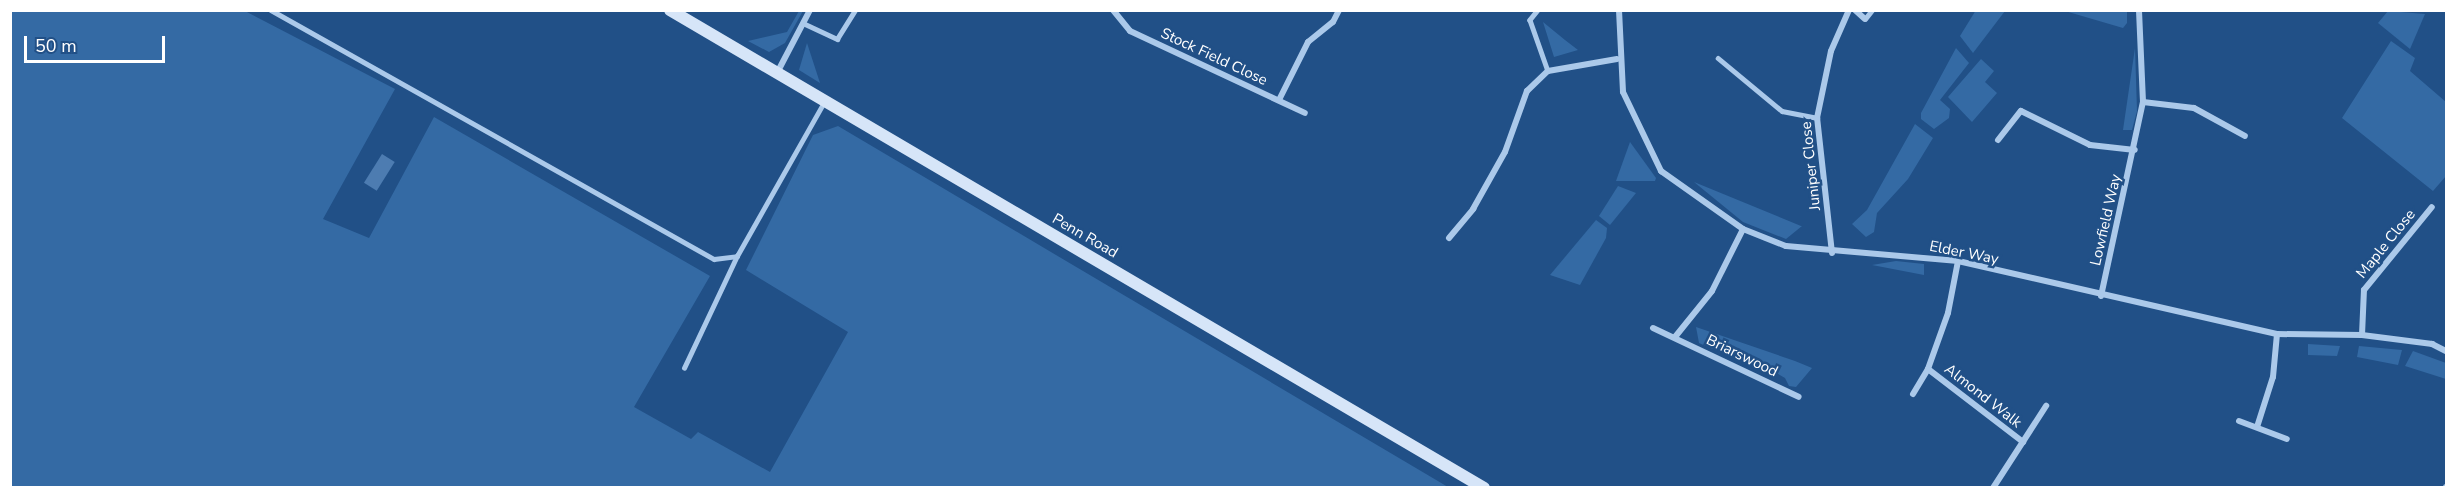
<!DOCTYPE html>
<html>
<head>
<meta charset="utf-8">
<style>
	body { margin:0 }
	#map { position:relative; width:2457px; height:498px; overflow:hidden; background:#215087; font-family:"Nunito Sans",sans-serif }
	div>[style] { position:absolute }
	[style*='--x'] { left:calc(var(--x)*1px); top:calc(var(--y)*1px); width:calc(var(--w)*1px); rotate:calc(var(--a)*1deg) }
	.green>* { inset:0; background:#346aa4 }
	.building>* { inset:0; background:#4d7cb1; transform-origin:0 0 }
	.service>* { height:4.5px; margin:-2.25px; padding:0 2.25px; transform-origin:2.25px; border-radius:2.25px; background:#abc9ea }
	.minor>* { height:6px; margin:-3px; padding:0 3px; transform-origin:3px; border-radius:3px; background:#abc9ea }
	.secondary>* { height:12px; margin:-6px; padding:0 6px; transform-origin:6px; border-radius:6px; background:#d6e5f8 }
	span { translate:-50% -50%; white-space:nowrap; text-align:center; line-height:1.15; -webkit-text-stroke:5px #215087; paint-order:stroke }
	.street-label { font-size:15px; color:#fff }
	.frame { position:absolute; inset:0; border:12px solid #fff; pointer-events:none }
	.scale { position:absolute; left:24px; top:36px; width:141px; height:27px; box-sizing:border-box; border:3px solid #fff; border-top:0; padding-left:8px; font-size:18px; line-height:21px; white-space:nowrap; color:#fff; -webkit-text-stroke:4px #215087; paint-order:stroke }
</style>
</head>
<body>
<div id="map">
	<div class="green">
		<div style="clip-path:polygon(1976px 10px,2005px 11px,1973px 53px,1960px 36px)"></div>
		<div style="clip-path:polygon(10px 11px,245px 11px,395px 89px,323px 219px,369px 238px,434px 117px,710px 276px,634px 407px,691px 439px,698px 432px,770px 472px,848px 332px,746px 270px,813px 135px,838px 126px,1448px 487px,11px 487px)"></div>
		<div style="clip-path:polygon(799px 11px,803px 11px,785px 43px,769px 52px,748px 41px,787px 32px)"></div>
		<div style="clip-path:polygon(2065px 11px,2127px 11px,2127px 23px,2123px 28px)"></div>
		<div style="clip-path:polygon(2388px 11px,2425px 14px,2410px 49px,2378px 23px)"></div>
		<div style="clip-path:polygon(1543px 22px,1565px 40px,1578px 50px,1554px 57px)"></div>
		<div style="clip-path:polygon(2391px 41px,2415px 58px,2410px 71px,2446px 102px,2446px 176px,2433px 191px,2342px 118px)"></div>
		<div style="clip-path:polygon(807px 43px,820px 83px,799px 70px)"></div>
		<div style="clip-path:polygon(1956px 48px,1969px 63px,1940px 100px,1950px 109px,1949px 118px,1934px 129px,1921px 119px,1921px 113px)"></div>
		<div style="clip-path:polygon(2135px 48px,2137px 111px,2132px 130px,2123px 130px)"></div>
		<div style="clip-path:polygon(1981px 59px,1994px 71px,1985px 82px,1997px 93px,1972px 122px,1948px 97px)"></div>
		<div style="clip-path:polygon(1915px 124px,1933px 138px,1908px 179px,1877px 213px,1874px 232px,1866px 237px,1852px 224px,1867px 210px)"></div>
		<div style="clip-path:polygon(1630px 142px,1656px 178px,1655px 181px,1616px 181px)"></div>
		<div style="clip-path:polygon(1694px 182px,1801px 226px,1802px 226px,1786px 239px,1743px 222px)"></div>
		<div style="clip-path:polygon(1618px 186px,1636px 193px,1610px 225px,1599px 216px)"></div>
		<div style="clip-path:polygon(1596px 220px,1607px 228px,1606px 238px,1580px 285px,1550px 275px)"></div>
		<div style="clip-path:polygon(1896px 261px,1924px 264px,1924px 275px,1872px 265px)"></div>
		<div style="clip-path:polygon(1696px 327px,1795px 361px,1812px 368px,1796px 387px,1789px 386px,1785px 378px,1754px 360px,1740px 361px,1699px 343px)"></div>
		<div style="clip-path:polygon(2308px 344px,2340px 346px,2337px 356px,2308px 355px)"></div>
		<div style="clip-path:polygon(2359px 346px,2402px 350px,2398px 365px,2357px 357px)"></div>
		<div style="clip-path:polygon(2413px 351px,2446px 363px,2446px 379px,2405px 366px)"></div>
	</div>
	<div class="building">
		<div style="left:382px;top:154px;width:15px;height:34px;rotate:32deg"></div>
	</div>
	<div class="service">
		<div style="--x:271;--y:10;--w:508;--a:29.34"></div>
		<div style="--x:714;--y:259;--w:23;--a:-7"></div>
		<div style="--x:737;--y:256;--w:177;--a:-60.5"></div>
		<div style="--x:1538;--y:10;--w:13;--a:129"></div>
		<div style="--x:1530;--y:20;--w:54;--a:70.6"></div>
		<div style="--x:1865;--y:19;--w:11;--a:-52"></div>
		<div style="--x:803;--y:23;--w:38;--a:25"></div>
		<div style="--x:837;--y:39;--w:34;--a:-58"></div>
		<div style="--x:1718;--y:58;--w:83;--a:39.6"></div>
		<div style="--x:1782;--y:111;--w:36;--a:11"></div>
		<div style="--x:684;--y:368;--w:124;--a:-64.7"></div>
	</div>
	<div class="minor">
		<div style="--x:1113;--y:10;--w:27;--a:51"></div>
		<div style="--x:1130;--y:31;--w:193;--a:25.1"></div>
		<div style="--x:1619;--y:10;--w:82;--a:87.2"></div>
		<div style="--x:1623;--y:92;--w:88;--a:64.3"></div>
		<div style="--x:1661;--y:171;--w:100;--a:35.3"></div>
		<div style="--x:1743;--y:229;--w:46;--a:21.6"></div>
		<div style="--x:1786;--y:246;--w:173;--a:5"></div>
		<div style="--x:1958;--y:261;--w:327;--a:12.9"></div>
		<div style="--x:2277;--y:334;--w:85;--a:0.7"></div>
		<div style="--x:2362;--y:335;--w:71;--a:7.3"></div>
		<div style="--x:2432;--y:344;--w:16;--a:27"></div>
		<div style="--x:1855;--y:10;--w:13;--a:42"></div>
		<div style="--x:777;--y:73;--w:71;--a:-62.4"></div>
		<div style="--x:1279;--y:100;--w:65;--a:-63.4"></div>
		<div style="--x:1308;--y:42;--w:32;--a:-39"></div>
		<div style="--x:1333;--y:22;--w:13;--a:-63"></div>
		<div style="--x:2143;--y:102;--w:51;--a:6.7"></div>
		<div style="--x:2194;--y:108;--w:58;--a:28.8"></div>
		<div style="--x:1998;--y:140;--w:37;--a:-52"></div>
		<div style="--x:2021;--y:111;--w:77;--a:26.2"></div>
		<div style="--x:2090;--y:145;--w:45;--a:6.3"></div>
		<div style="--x:1449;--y:238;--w:38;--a:-50"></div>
		<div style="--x:1473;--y:209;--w:65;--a:-60.7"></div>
		<div style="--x:1505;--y:152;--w:65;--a:-70.2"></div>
		<div style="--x:1527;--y:91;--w:29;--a:-44"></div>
		<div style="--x:1548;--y:71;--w:70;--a:-9.9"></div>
		<div style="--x:1832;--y:253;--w:136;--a:-96.3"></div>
		<div style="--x:1817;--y:118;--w:68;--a:-78.2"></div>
		<div style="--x:1831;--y:51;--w:45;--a:-66.3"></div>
		<div style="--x:1958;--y:261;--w:53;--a:100.9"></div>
		<div style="--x:1948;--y:313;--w:59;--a:109.7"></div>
		<div style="--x:1928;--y:369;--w:120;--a:37.5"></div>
		<div style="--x:2101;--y:296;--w:198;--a:-77.8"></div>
		<div style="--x:2143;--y:102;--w:92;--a:-92.5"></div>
		<div style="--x:1653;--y:328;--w:161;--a:25.3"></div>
		<div style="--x:2362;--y:335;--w:45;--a:-87.5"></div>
		<div style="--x:2364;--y:290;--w:107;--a:-50.7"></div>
		<div style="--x:1675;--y:337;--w:59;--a:-51.2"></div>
		<div style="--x:1712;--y:291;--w:69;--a:-63.4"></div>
		<div style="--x:1913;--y:394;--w:29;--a:-59"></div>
		<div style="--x:2239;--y:421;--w:51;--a:20.6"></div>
		<div style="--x:2257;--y:427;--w:52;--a:-72.3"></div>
		<div style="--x:2273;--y:377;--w:43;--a:-84.7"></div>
		<div style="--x:1993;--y:488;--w:98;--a:-57.1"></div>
		<div style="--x:2446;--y:488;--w:1;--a:-90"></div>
	</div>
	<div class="secondary">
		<div style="--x:670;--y:10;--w:944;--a:30.42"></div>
	</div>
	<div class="street-label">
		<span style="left:1214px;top:57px;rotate:25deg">Stock Field Close</span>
		<span style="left:1811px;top:166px;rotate:-96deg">Juniper Close</span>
		<span style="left:2106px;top:220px;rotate:-77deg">Lowfield Way</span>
		<span style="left:1085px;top:236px;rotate:30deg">Penn Road</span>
		<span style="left:2386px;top:244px;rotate:-51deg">Maple Close</span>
		<span style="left:1964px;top:253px;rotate:11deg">Elder Way</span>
		<span style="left:1742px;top:356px;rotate:26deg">Briarswood</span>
		<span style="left:1983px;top:396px;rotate:38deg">Almond Walk</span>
	</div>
	<div class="frame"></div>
	<div class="scale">50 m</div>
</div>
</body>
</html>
